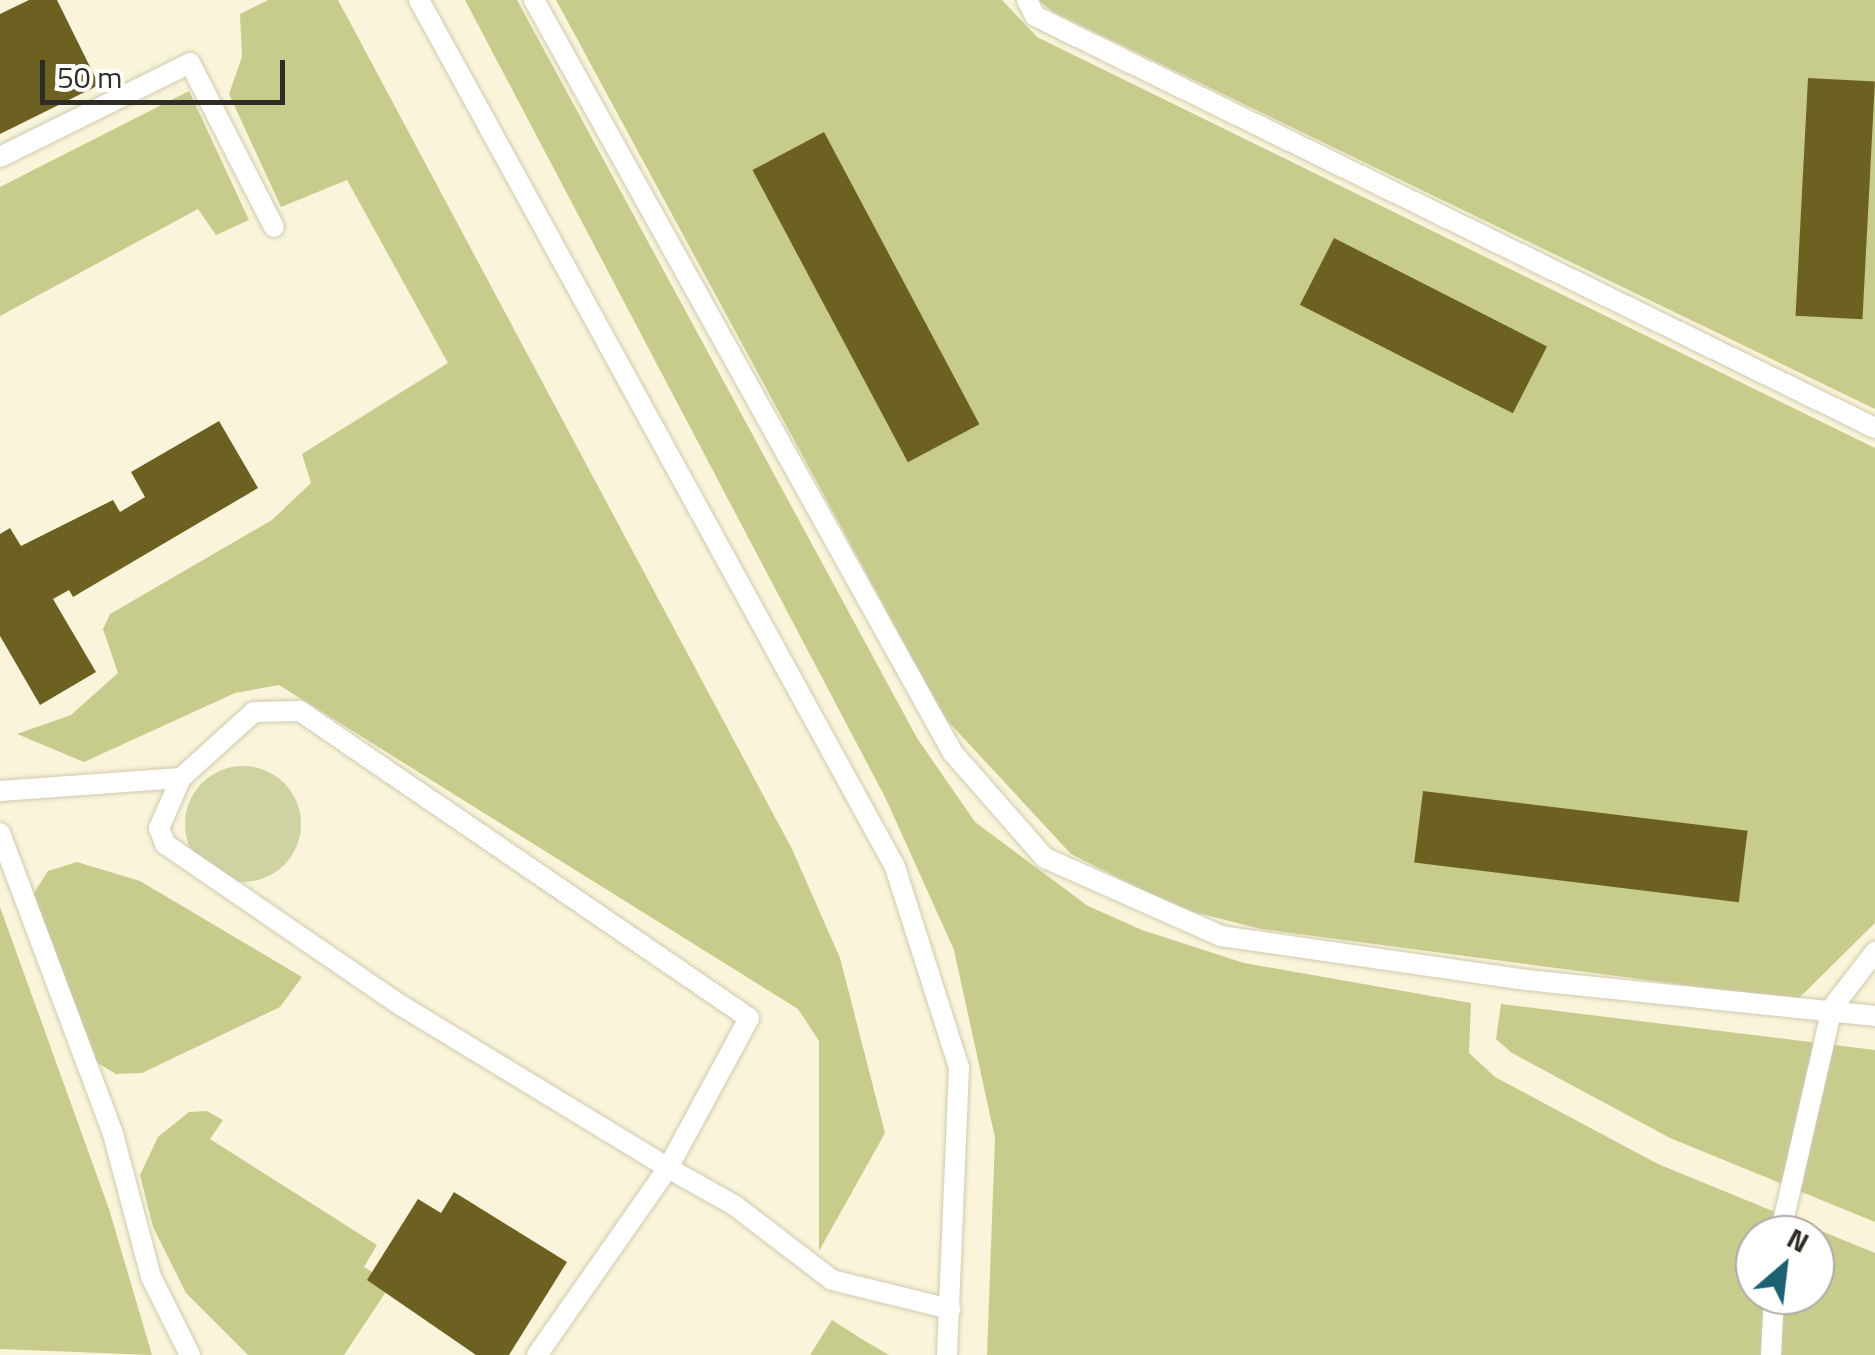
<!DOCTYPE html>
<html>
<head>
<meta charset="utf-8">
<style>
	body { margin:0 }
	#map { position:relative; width:1875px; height:1355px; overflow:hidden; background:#faf5da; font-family:"Titillium Web",sans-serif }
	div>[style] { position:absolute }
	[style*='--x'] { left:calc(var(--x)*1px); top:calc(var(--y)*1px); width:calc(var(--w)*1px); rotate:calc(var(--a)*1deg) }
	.green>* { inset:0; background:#cfd2a1 }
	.round { border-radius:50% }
	.forest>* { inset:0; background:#c7cb8c }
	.building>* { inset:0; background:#6d6122; transform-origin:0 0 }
	.roads { filter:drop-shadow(0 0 2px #cfcab0) drop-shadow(0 0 2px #cfcab0) }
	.service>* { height:20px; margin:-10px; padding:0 10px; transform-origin:10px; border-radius:10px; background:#fff }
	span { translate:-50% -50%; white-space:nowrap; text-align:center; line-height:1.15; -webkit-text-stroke:10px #fff; paint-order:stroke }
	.north { position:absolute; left:1735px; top:1215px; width:100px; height:100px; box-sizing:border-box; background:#fff; border:2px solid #acaba7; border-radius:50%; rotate:28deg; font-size:28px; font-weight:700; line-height:40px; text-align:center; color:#2f2d23 }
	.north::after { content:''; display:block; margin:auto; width:35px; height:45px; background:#1b6172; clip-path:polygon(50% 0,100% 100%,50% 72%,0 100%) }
	.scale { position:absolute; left:40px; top:60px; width:245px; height:45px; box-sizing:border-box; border:5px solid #2f2d23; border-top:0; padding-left:12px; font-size:30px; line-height:35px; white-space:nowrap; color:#2f2d23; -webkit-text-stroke:8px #fff; paint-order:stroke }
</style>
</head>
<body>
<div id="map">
	<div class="green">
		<div class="round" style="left:185px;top:766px;width:116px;height:116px"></div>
	</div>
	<div class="forest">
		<div style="clip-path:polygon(268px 0,338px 0,792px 849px,840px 958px,885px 1133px,819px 1251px,819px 1041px,798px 1009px,279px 685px,235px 693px,84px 762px,17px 734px,71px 715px,118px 673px,103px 629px,110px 614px,272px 520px,311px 483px,302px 454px,448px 363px,347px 180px,281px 207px,229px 94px,242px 57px,240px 14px)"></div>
		<div style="clip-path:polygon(evenodd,465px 0,517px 0,917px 738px,975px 822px,1088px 906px,1142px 930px,1244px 963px,1471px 1003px,1469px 1053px,1495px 1077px,1658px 1164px,1875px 1253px,1875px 1355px,987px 1355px,995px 1138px,954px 950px,886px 799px,465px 0,1755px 1235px,1815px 1235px,1815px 1295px,1755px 1295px,1755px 1235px)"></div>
		<div style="clip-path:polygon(556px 0,1002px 0,1037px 37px,1875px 448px,1875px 923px,1797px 1000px,1261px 929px,1178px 908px,1071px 854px,944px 717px)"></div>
		<div style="clip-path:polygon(1038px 0,1875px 0,1875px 409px,1053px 12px)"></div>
		<div style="clip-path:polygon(189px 91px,249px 220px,216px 235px,198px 209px,0 316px,0 187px)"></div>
		<div style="clip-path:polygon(77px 862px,140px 881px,302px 977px,280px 1007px,142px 1073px,116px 1074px,86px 1056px,32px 896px,48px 871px)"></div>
		<div style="clip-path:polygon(0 907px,109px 1209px,152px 1355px,0 1349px)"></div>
		<div style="clip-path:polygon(1501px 1004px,1875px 1050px,1875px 1222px,1670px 1138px,1512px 1053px,1496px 1039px)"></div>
		<div style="clip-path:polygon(207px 1111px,223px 1120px,210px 1139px,377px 1245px,364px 1267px,391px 1284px,344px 1355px,248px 1355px,186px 1293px,153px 1227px,140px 1175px,158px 1137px,189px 1112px)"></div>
		<div style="clip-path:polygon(832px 1320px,865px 1341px,889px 1355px,810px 1355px)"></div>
	</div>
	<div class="building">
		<div style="clip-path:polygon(29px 0,57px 0,99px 85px,0 134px,0 14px)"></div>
		<div style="left:1808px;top:78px;width:67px;height:238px;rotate:3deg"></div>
		<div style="left:824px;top:132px;width:331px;height:81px;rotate:62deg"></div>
		<div style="left:1334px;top:238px;width:239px;height:75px;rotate:27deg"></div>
		<div style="clip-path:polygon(219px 421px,258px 488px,73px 597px,69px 590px,53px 599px,96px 672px,40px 705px,0 636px,0 534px,10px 528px,21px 546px,113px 500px,120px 512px,145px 497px,131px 472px)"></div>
		<div style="left:1423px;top:791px;width:327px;height:72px;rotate:7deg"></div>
		<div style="clip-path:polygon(454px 1192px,567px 1262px,509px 1355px,476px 1355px,367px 1280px,418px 1199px,441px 1213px)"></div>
	</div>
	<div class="roads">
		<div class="service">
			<div style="--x:419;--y:0;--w:989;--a:61.23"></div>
			<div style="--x:895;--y:867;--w:211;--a:72.3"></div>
			<div style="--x:959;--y:1068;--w:287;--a:92.4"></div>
			<div style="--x:534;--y:0;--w:862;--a:60.91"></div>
			<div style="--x:953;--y:753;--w:140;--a:48.8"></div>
			<div style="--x:1045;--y:858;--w:193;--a:23.9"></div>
			<div style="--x:1221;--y:936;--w:309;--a:8.2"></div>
			<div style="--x:1527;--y:980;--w:350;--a:5.9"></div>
			<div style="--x:1027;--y:0;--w:18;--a:63"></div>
			<div style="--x:1035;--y:16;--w:936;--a:26.13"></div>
			<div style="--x:0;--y:157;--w:212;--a:-26.3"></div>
			<div style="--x:190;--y:63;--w:184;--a:62.9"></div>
			<div style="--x:0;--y:791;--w:181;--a:-4.1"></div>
			<div style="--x:0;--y:833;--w:322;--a:69.4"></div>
			<div style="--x:113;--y:1134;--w:148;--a:75.1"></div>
			<div style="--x:151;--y:1277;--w:87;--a:63.4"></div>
			<div style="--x:1780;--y:1235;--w:233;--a:-77.1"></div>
			<div style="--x:1832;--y:1008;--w:71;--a:-52.5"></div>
			<div style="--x:537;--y:1355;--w:228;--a:-55"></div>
			<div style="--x:668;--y:1168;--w:170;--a:-61.6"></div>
			<div style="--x:749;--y:1018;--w:544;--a:-145.64"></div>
			<div style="--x:300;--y:711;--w:46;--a:178.8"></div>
			<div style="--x:254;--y:712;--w:98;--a:137.9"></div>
			<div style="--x:181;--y:778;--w:55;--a:113.7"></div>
			<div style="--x:159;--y:828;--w:17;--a:69"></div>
			<div style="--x:165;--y:844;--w:287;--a:34.4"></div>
			<div style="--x:402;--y:1006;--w:311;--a:31.3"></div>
			<div style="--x:668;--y:1168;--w:76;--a:29.3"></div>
			<div style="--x:734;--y:1205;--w:123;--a:37.4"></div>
			<div style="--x:832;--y:1280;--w:122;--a:13.8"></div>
			<div style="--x:1771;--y:1355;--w:60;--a:-87.1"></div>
		</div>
	</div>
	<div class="north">N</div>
	<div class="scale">50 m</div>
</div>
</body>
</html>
